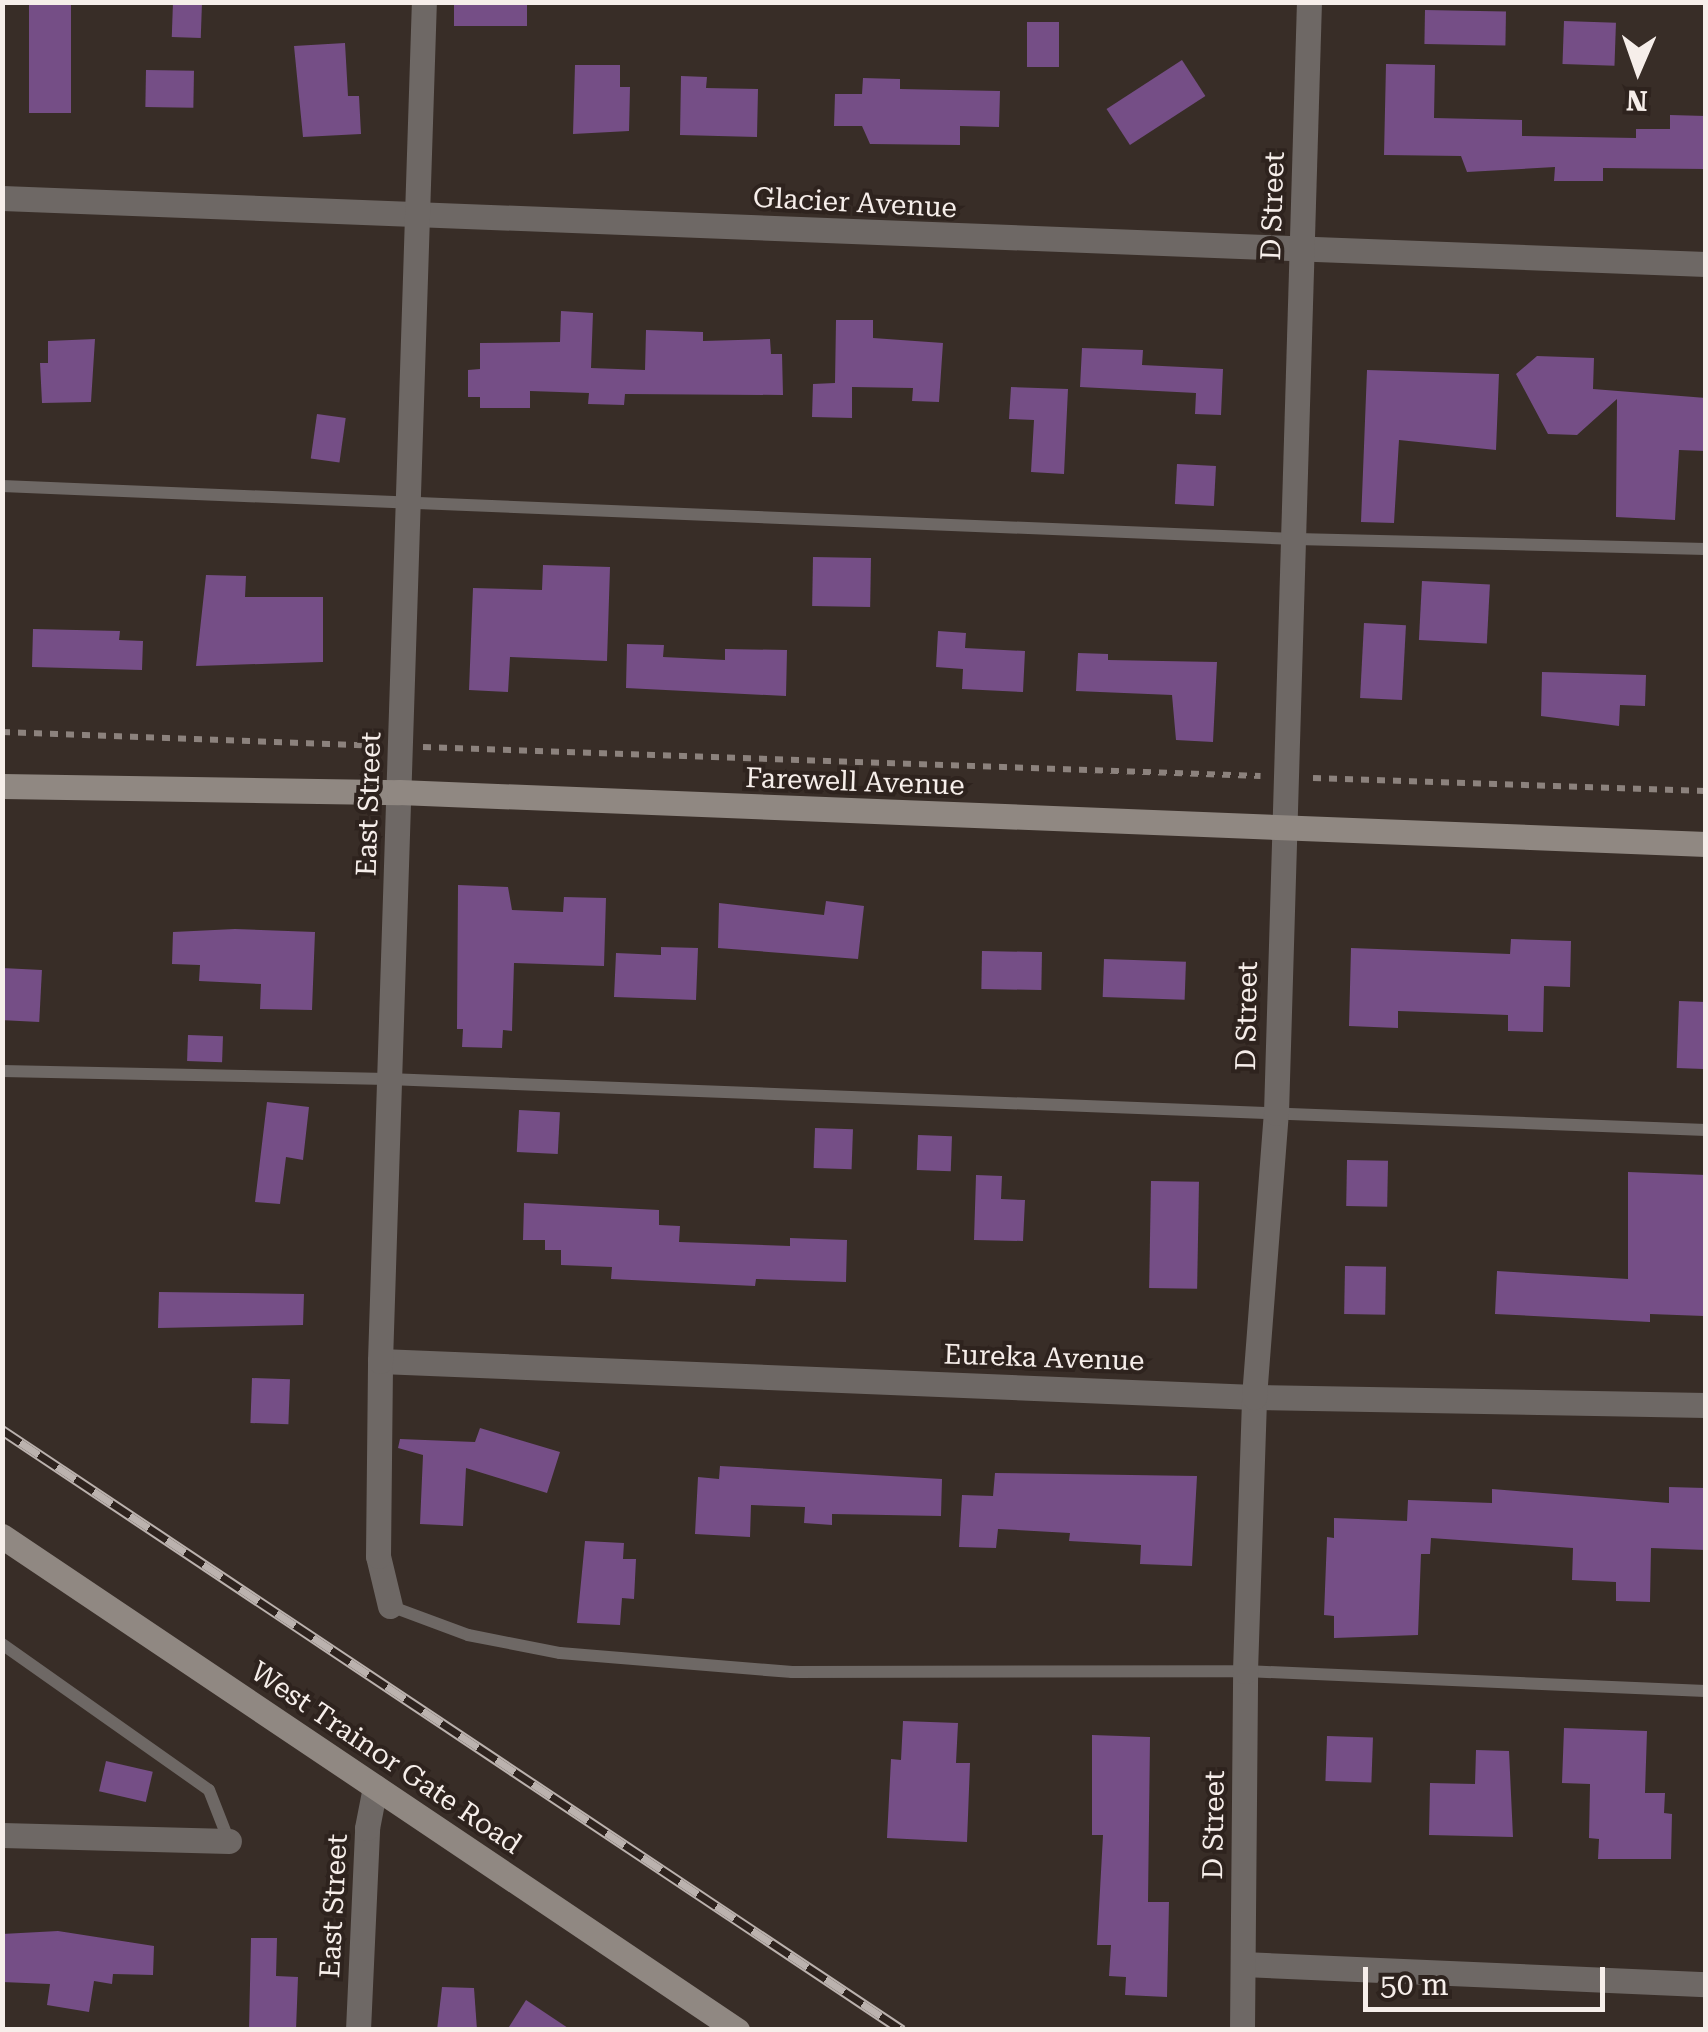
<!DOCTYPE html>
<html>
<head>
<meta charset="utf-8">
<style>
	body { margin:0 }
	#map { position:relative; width:1708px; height:2032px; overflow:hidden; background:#382d27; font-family:"Roboto Serif",serif }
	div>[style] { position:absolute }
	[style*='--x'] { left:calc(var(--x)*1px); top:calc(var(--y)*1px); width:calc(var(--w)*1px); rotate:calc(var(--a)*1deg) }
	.building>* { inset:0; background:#754e86; transform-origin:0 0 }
	.path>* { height:6px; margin-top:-3px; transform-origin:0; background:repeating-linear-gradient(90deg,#8c827d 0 8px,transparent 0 16px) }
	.lane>* { height:12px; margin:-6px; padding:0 6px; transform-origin:6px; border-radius:6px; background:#6e6865 }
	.street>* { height:25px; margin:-12.5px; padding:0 12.5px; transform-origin:12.5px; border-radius:12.5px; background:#6e6865 }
	.secondary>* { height:25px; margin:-12.5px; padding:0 12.5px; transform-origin:12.5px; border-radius:12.5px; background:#908882 }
	.rail>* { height:11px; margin-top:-5.5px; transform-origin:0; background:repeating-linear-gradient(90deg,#2e231e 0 22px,#bbb2ae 0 44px); box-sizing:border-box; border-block:2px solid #bbb2ae }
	span { translate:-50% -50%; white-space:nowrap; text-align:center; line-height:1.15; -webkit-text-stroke:8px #2e231e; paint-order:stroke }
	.street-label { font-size:28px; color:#f6eeea }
	.frame { position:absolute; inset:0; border:5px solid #f6eeea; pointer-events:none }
	.north { position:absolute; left:1588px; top:20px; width:100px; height:100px; -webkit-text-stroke:8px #2e231e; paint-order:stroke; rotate:182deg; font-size:28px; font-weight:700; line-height:40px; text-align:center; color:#f6eeea }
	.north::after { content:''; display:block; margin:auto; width:35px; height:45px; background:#f6eeea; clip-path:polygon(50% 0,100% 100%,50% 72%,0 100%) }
	.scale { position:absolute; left:1363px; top:1967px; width:242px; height:45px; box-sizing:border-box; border:5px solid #f6eeea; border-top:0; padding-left:12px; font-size:30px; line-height:35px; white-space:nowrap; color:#f6eeea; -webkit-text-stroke:8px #2e231e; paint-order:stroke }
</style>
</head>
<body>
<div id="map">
	<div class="building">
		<div style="left:29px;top:2px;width:42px;height:111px"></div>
		<div style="left:173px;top:2px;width:29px;height:35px;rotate:2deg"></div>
		<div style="left:454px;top:2px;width:73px;height:24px"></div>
		<div style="left:1425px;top:10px;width:81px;height:34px;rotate:1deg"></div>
		<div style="left:1564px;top:21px;width:52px;height:43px;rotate:2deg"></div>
		<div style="left:1027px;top:22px;width:32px;height:45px"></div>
		<div style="clip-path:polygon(345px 43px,348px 96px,359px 96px,361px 134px,303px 137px,294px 46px)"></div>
		<div style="left:1182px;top:60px;width:43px;height:90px;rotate:57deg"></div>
		<div style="clip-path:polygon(1386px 64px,1435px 65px,1434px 118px,1522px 120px,1522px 136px,1636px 138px,1636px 129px,1670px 129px,1670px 115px,1706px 116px,1706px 169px,1603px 168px,1603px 181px,1554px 181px,1555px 167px,1467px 172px,1461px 156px,1384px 155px)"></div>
		<div style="clip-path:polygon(575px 65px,620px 65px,620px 87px,630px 87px,629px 131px,573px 134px)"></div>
		<div style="left:146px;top:70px;width:48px;height:37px;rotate:1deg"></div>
		<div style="clip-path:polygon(681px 76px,707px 77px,706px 88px,758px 89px,757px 137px,680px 135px)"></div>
		<div style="clip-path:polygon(863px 78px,900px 79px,900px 89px,1000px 91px,999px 127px,960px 126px,960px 145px,870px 144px,862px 126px,834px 126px,835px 94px,862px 94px)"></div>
		<div style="clip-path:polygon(561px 311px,593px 313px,591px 368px,645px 370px,646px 330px,703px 332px,703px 341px,770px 339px,771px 354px,782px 354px,783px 395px,625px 394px,624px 405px,588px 404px,589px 393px,530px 391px,530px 408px,480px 408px,480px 397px,468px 397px,468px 370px,480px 369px,480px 343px,560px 342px)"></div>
		<div style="clip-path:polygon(836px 320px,873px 320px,873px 338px,943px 343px,939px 402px,912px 401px,913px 388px,852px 387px,852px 418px,812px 417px,813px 384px,835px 383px)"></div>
		<div style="clip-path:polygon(95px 339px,91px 402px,42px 403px,40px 363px,48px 363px,48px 341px)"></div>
		<div style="clip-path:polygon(1082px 348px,1143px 350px,1142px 365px,1223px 369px,1221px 415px,1195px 414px,1196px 393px,1080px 387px)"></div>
		<div style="clip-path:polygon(1537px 356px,1594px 358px,1593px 389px,1706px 398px,1706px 451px,1679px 450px,1675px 520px,1616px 517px,1617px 399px,1577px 435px,1548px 434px,1516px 374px)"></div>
		<div style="clip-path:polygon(1367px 370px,1499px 374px,1496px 450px,1399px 440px,1394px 523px,1361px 522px)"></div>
		<div style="clip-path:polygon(1011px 387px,1068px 389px,1064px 474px,1031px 472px,1034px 420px,1009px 419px)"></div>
		<div style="left:317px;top:414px;width:29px;height:45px;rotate:8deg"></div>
		<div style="left:1177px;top:464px;width:39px;height:40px;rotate:3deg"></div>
		<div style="left:813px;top:557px;width:58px;height:49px;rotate:1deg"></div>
		<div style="clip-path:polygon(543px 565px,610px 567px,607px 661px,510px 657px,508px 692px,469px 690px,473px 588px,542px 590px)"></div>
		<div style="clip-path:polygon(206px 575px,246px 576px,245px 597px,323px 597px,323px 662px,196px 666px)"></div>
		<div style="left:1422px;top:581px;width:68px;height:59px;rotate:3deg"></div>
		<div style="left:1364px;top:623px;width:42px;height:75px;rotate:3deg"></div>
		<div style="clip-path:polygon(33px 629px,120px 631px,119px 640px,143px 641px,142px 670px,32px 667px)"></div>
		<div style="clip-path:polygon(938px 631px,966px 633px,965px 648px,1025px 651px,1023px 692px,962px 689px,963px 669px,936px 667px)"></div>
		<div style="clip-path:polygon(627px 644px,664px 645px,663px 657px,725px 660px,725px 649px,787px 650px,786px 696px,626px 688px)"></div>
		<div style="clip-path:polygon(1078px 653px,1108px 654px,1108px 660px,1217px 662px,1213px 742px,1176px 740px,1172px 695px,1076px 691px)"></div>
		<div style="clip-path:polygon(1542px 672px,1646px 675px,1645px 706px,1620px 705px,1619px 726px,1541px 716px)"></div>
		<div style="clip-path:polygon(458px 885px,508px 887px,512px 910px,563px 912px,564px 897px,606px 898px,604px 966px,514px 963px,512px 1031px,503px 1030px,502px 1048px,462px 1047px,463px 1029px,457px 1029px)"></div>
		<div style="clip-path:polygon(826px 901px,864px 906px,858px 959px,718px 948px,719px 903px,824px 915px)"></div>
		<div style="clip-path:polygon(235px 929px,315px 932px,312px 1010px,260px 1009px,261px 984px,199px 981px,200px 965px,172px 964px,173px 932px)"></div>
		<div style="clip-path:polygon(1511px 939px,1571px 941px,1570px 987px,1544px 986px,1543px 1032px,1508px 1031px,1508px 1015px,1398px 1011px,1398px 1028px,1349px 1026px,1351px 948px,1510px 954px)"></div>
		<div style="clip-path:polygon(661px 947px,698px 948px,696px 1000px,614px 997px,616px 953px,661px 955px)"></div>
		<div style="left:982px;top:951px;width:60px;height:38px;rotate:1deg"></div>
		<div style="left:1104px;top:959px;width:82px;height:38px;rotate:2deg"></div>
		<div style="left:2px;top:968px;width:40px;height:52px;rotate:3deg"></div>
		<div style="left:1679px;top:1001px;width:27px;height:67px;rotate:2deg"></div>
		<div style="left:188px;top:1035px;width:35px;height:26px;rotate:2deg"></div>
		<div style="clip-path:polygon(267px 1102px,309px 1107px,303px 1160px,286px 1157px,280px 1204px,255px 1202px)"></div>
		<div style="left:519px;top:1110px;width:41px;height:42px;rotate:3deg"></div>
		<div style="left:815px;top:1128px;width:38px;height:40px;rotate:2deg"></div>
		<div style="left:918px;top:1135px;width:34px;height:35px;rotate:2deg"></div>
		<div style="left:1347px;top:1160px;width:41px;height:46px;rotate:1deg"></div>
		<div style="clip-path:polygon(1628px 1172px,1706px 1175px,1704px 1316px,1650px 1314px,1650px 1322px,1495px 1314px,1497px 1271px,1628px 1279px)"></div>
		<div style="clip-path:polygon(976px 1175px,1002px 1176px,1001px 1199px,1025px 1200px,1023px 1241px,974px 1240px)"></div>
		<div style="left:1151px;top:1181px;width:48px;height:107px;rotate:1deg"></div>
		<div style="clip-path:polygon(524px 1203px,659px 1210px,659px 1225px,680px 1226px,679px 1242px,790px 1246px,790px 1238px,847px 1240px,846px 1282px,756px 1279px,755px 1286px,611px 1279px,612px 1267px,561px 1265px,561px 1250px,545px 1250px,545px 1240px,523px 1240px)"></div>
		<div style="left:1345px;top:1266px;width:41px;height:48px;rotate:1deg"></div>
		<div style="clip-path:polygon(159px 1292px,304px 1294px,303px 1325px,158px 1328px)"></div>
		<div style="left:252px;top:1378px;width:38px;height:45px;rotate:2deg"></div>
		<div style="clip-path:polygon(480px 1428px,560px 1452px,547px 1493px,466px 1468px,463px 1526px,420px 1524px,423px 1455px,398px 1448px,400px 1439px,475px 1442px)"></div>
		<div style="clip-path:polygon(720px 1466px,942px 1479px,941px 1516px,832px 1514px,832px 1525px,804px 1523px,805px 1507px,751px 1505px,750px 1537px,695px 1534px,698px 1477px,719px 1479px)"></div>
		<div style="clip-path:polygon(995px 1473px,1197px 1476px,1192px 1566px,1140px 1564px,1141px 1545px,1069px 1541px,1070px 1533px,998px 1529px,996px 1548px,959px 1547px,962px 1495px,993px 1496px)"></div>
		<div style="clip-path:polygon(1669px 1487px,1705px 1488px,1706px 1550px,1651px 1548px,1650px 1602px,1616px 1601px,1616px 1582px,1572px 1580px,1573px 1548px,1431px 1538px,1430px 1554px,1421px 1554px,1418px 1635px,1334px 1638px,1334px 1616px,1324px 1615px,1327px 1537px,1334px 1538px,1334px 1518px,1407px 1521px,1408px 1500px,1492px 1503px,1492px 1489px,1669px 1503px)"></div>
		<div style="clip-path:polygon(585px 1541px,624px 1543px,623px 1559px,636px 1559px,634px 1599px,622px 1598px,620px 1625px,577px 1623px)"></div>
		<div style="clip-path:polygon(903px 1721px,958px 1723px,956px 1763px,970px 1763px,967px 1842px,887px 1838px,891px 1759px,901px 1760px)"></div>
		<div style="clip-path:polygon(1564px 1728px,1647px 1731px,1645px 1793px,1665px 1793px,1664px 1813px,1672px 1814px,1671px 1859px,1598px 1859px,1599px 1839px,1589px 1838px,1590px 1784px,1562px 1783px)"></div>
		<div style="clip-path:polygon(1092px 1735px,1150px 1737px,1148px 1902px,1169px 1902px,1167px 1997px,1125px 1995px,1126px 1977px,1109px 1976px,1111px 1945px,1097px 1945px,1103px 1835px,1092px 1835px)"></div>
		<div style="left:1327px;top:1736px;width:46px;height:45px;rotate:2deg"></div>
		<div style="clip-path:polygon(1476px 1750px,1509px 1751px,1513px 1837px,1429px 1835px,1430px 1783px,1475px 1784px)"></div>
		<div style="left:106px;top:1761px;width:48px;height:31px;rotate:13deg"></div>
		<div style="clip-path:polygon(58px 1931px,154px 1946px,153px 1975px,113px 1974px,112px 1984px,94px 1981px,89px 2012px,47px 2005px,50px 1984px,2px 1982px,2px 1934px)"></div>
		<div style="clip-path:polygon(251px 1938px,277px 1938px,276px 1976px,298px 1977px,296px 2030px,249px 2030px)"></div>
		<div style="clip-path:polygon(442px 1987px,474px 1988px,477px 2030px,437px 2030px)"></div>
		<div style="clip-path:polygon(526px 2000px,571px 2030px,507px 2030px)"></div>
	</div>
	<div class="path">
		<div style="--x:2;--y:732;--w:374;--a:2.1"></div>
		<div style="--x:423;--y:747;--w:838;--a:1.98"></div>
		<div style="--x:1313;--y:778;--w:393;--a:1.9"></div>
	</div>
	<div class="lane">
		<div style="--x:2;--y:486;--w:1295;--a:2.35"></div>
		<div style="--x:1296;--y:539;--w:410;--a:1.4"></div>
		<div style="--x:2;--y:1071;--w:386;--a:1.2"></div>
		<div style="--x:388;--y:1079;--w:1319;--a:2.22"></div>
		<div style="--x:390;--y:1606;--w:83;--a:20.4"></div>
		<div style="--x:468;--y:1635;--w:94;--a:11.1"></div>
		<div style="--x:560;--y:1653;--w:233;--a:4.7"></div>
		<div style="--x:792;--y:1672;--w:453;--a:-0.1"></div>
		<div style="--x:1245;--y:1671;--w:461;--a:2.5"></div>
		<div style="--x:2;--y:1644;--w:253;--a:35.2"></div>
		<div style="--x:209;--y:1790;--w:55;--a:68.6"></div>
	</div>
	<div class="street">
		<div style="--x:2;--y:198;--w:1705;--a:2.22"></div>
		<div style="--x:380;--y:1361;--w:875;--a:2.36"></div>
		<div style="--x:1254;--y:1397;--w:452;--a:1"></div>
		<div style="--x:390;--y:1606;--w:51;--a:-103.5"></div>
		<div style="--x:378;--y:1556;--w:195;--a:-89.4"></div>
		<div style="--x:380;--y:1361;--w:1360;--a:-88.15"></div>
		<div style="--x:2;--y:1835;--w:227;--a:1.5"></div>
		<div style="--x:1243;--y:1964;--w:463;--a:2.5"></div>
		<div style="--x:358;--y:2030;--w:202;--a:-87.4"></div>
		<div style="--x:367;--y:1828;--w:42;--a:-79"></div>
		<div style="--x:1242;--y:2030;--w:359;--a:-89.5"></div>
		<div style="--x:1245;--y:1671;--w:274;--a:-88.1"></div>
		<div style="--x:1254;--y:1397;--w:285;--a:-85.6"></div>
		<div style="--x:1276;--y:1113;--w:1111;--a:-88.3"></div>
	</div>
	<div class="secondary">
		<div style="--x:2;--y:786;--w:397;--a:0.9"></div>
		<div style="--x:399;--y:792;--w:1308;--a:2.28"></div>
		<div style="--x:2;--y:1536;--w:886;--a:33.91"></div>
	</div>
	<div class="rail">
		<div style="--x:2;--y:1430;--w:1082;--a:33.69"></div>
	</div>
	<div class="street-label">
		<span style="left:855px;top:203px;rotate:3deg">Glacier Avenue</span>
		<span style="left:1273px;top:206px;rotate:-88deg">D Street</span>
		<span style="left:855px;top:782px;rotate:2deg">Farewell Avenue</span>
		<span style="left:369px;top:804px;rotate:-88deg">East Street</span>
		<span style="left:1247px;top:1016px;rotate:-89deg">D Street</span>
		<span style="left:1044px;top:1358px;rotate:2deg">Eureka Avenue</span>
		<span style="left:386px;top:1758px;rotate:34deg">West Trainor Gate Road</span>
		<span style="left:1214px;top:1825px;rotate:-89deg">D Street</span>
		<span style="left:334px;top:1906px;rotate:-87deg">East Street</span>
	</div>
	<div class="frame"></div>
	<div class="north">N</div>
	<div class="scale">50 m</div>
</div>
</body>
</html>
